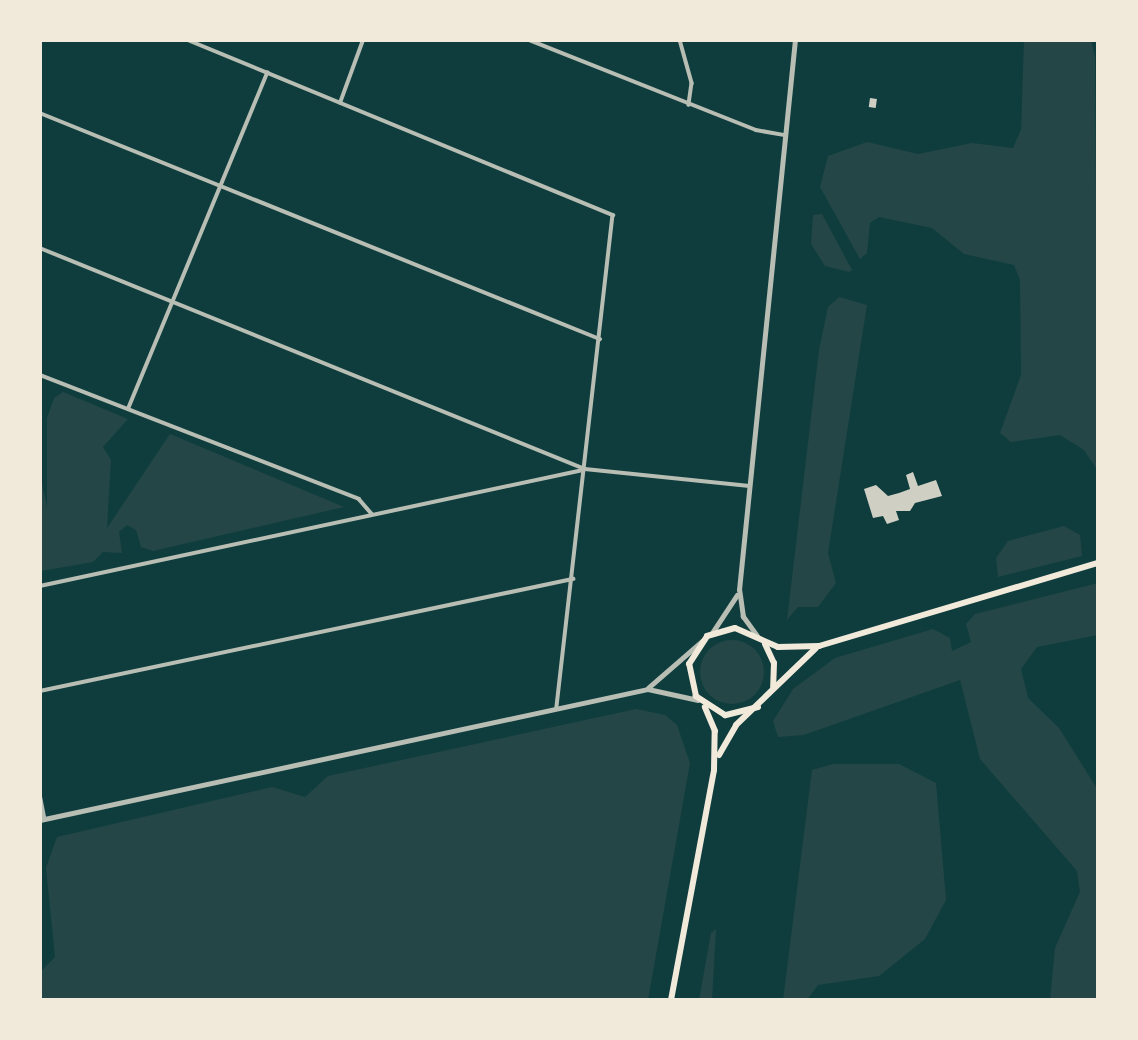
<!DOCTYPE html>
<html>
<head>
<meta charset="utf-8">
<style>
	body { margin:0 }
	#map { position:relative; width:1138px; height:1040px; overflow:hidden; background:#0f3d3e; font-family:"Alegreya Sans",sans-serif }
	div>[style] { position:absolute }
	[style*='--x'] { left:calc(var(--x)*1px); top:calc(var(--y)*1px); width:calc(var(--w)*1px); rotate:calc(var(--a)*1deg) }
	.green>* { inset:0; background:#244646 }
	.round { border-radius:50% }
	.building>* { inset:0; background:#cfcfc3; transform-origin:0 0 }
	.minor>* { height:3.5px; margin:-1.75px; padding:0 1.75px; transform-origin:1.75px; border-radius:1.75px; background:#b8beb3 }
	.tertiary>* { height:4.5px; margin:-2.25px; padding:0 2.25px; transform-origin:2.25px; border-radius:2.25px; background:#b8beb3 }
	.trunk>* { height:6px; margin:-3px; padding:0 3px; transform-origin:3px; border-radius:3px; background:#f1e9da }
	span { translate:-50% -50%; white-space:nowrap; text-align:center; line-height:1.15; -webkit-text-stroke:6px #f1e9da; paint-order:stroke }
	.frame { position:absolute; inset:0; border:42px solid #f1e9da; pointer-events:none }
</style>
</head>
<body>
<div id="map">
	<div class="green">
		<div style="clip-path:polygon(1024px 40px,1091px 40px,1095px 57px,1098px 471px,1084px 450px,1060px 435px,1011px 442px,1000px 433px,1021px 375px,1020px 280px,1014px 265px,964px 254px,932px 228px,879px 217px,870px 223px,867px 253px,860px 259px,820px 187px,828px 156px,867px 142px,918px 154px,972px 143px,1013px 148px,1021px 130px)"></div>
		<div style="clip-path:polygon(822px 214px,852px 270px,849px 272px,825px 266px,811px 244px,813px 215px)"></div>
		<div style="clip-path:polygon(839px 297px,867px 305px,828px 553px,836px 583px,818px 607px,798px 607px,787px 620px,819px 350px,828px 307px)"></div>
		<div style="clip-path:polygon(63px 392px,128px 419px,103px 447px,111px 460px,107px 528px,170px 434px,344px 507px,153px 551px,141px 547px,136px 530px,127px 525px,119px 532px,122px 553px,103px 552px,93px 562px,41px 571px,40px 475px,47px 507px,47px 418px,54px 398px)"></div>
		<div style="clip-path:polygon(1064px 526px,1080px 535px,1082px 556px,998px 577px,996px 558px,1008px 541px)"></div>
		<div style="clip-path:polygon(1098px 583px,1098px 635px,1037px 647px,1021px 669px,1028px 698px,1059px 728px,1098px 790px,1098px 1000px,1050px 1000px,1055px 948px,1080px 892px,1077px 871px,980px 759px,960px 680px,804px 735px,778px 737px,773px 721px,793px 689px,835px 658px,933px 629px,950px 638px,952px 651px,971px 642px,966px 624px,975px 614px)"></div>
		<div class="round" style="left:700px;top:640px;width:64px;height:64px"></div>
		<div style="clip-path:polygon(636px 709px,665px 715px,677px 725px,690px 763px,648px 1000px,40px 1000px,40px 972px,55px 957px,46px 868px,57px 837px,272px 787px,305px 797px,328px 776px)"></div>
		<div style="clip-path:polygon(833px 764px,899px 764px,936px 783px,946px 900px,925px 939px,879px 976px,818px 985px,807px 1000px,783px 1000px,812px 770px)"></div>
		<div style="clip-path:polygon(716px 929px,712px 1000px,699px 1000px,711px 933px)"></div>
	</div>
	<div class="building">
		<div style="left:870px;top:98px;width:7px;height:9px;rotate:8deg"></div>
		<div style="clip-path:polygon(913px 472px,918px 486px,936px 480px,942px 496px,915px 503px,910px 511px,896px 511px,899px 520px,887px 524px,883px 516px,873px 518px,864px 489px,876px 485px,888px 496px,899px 493px,910px 489px,906px 475px)"></div>
	</div>
	<div class="minor">
		<div style="--x:188;--y:40;--w:460;--a:22.4"></div>
		<div style="--x:613;--y:215;--w:496;--a:96.5"></div>
		<div style="--x:529;--y:40;--w:244;--a:21.6"></div>
		<div style="--x:756;--y:130;--w:29;--a:10"></div>
		<div style="--x:680;--y:40;--w:45;--a:74.4"></div>
		<div style="--x:692;--y:83;--w:22;--a:98"></div>
		<div style="--x:340;--y:103;--w:67;--a:-69.9"></div>
		<div style="--x:40;--y:113;--w:604;--a:21.98"></div>
		<div style="--x:40;--y:248;--w:588;--a:22.07"></div>
		<div style="--x:585;--y:469;--w:165;--a:5.9"></div>
		<div style="--x:40;--y:375;--w:342;--a:21.2"></div>
		<div style="--x:359;--y:499;--w:20;--a:49"></div>
		<div style="--x:128;--y:409;--w:364;--a:-67.5"></div>
		<div style="--x:40;--y:586;--w:555;--a:-12.06"></div>
		<div style="--x:40;--y:691;--w:545;--a:-11.87"></div>
		<div style="--x:40;--y:794;--w:25;--a:79"></div>
	</div>
	<div class="tertiary">
		<div style="--x:712;--y:633;--w:45;--a:-56.7"></div>
		<div style="--x:757;--y:636;--w:24;--a:-126"></div>
		<div style="--x:743;--y:617;--w:27;--a:-98"></div>
		<div style="--x:739;--y:590;--w:553;--a:-84.19"></div>
		<div style="--x:648;--y:688;--w:72;--a:-41"></div>
		<div style="--x:40;--y:820;--w:622;--a:-12.16"></div>
		<div style="--x:648;--y:689;--w:51;--a:12.4"></div>
	</div>
	<div class="trunk">
		<div style="--x:765;--y:644;--w:21;--a:65"></div>
		<div style="--x:774;--y:663;--w:24;--a:92"></div>
		<div style="--x:758;--y:707;--w:34;--a:166"></div>
		<div style="--x:725;--y:715;--w:35;--a:-147"></div>
		<div style="--x:696;--y:696;--w:33;--a:-102"></div>
		<div style="--x:689;--y:664;--w:33;--a:-57"></div>
		<div style="--x:707;--y:636;--w:29;--a:-16"></div>
		<div style="--x:735;--y:628;--w:47;--a:23.8"></div>
		<div style="--x:778;--y:647;--w:41;--a:-1.4"></div>
		<div style="--x:819;--y:646;--w:291;--a:-16.6"></div>
		<div style="--x:719;--y:755;--w:34;--a:-60"></div>
		<div style="--x:736;--y:725;--w:111;--a:-43.9"></div>
		<div style="--x:671;--y:1000;--w:234;--a:-79.4"></div>
		<div style="--x:714;--y:770;--w:39;--a:-89"></div>
		<div style="--x:715;--y:731;--w:26;--a:-113"></div>
	</div>
	<div class="frame"></div>
</div>
</body>
</html>
